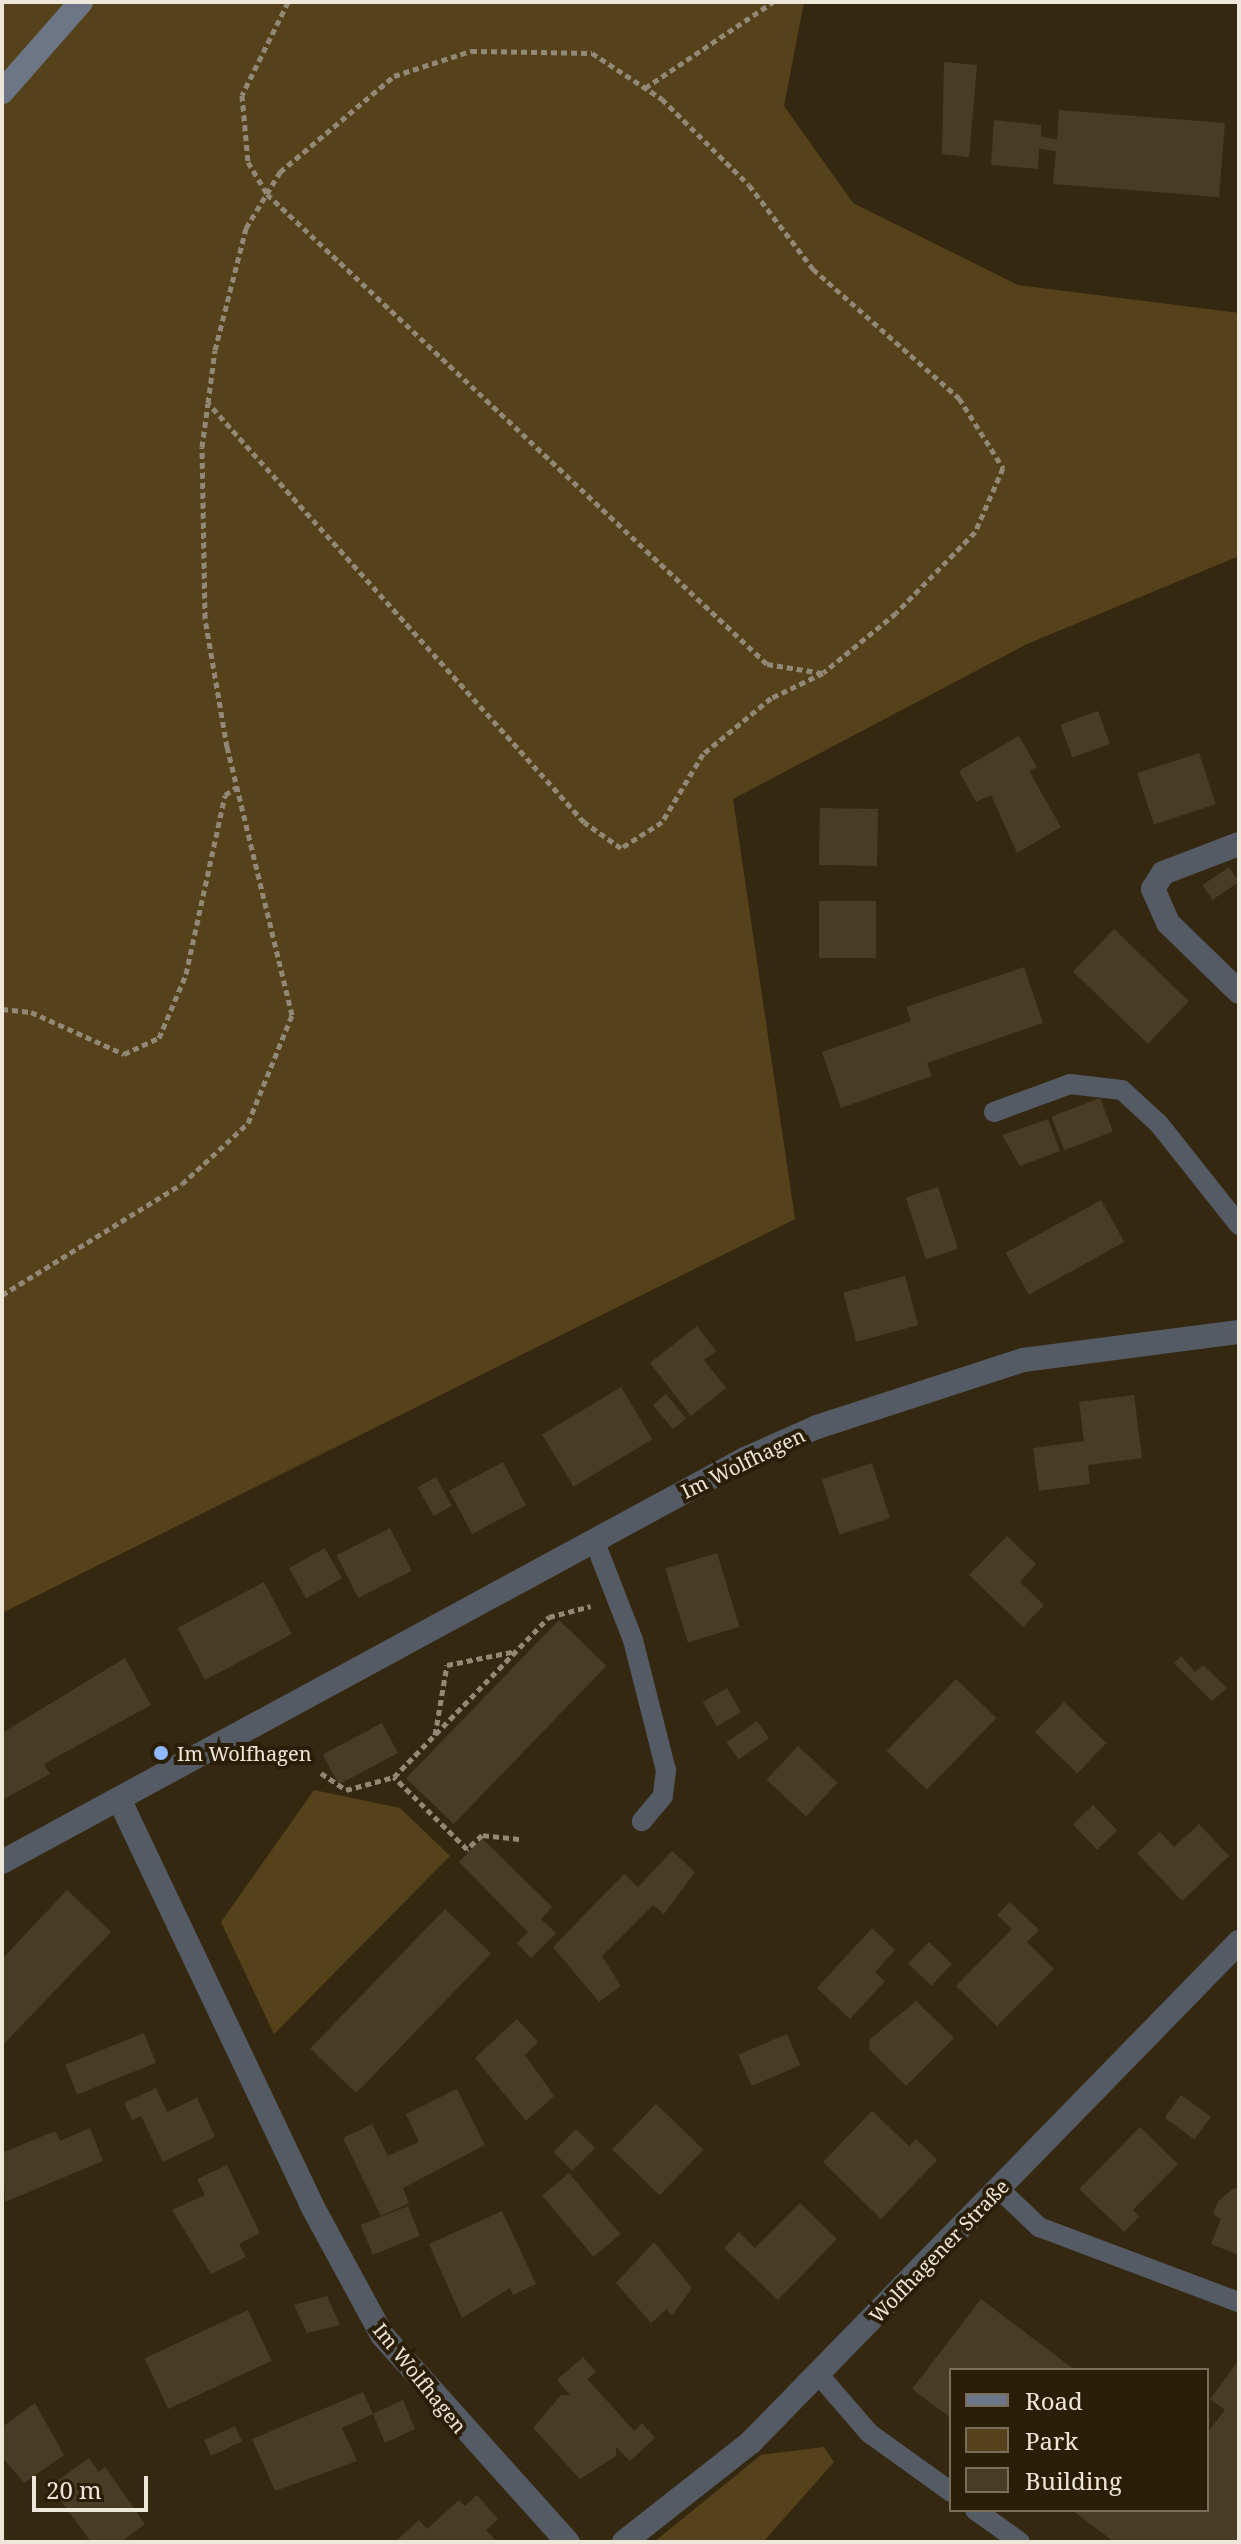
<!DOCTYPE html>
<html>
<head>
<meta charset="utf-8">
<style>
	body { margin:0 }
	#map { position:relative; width:1241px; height:2544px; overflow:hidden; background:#342811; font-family:"Noto Serif",serif }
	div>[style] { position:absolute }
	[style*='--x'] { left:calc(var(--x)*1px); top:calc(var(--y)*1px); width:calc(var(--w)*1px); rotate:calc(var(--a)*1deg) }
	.green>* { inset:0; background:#56421a }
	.building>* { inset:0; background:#483c25; transform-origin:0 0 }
	.path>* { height:5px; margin-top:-2.5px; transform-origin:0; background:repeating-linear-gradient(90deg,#928876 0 6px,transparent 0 10px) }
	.lane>* { height:20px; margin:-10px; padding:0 10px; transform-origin:10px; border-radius:10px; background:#555b65 }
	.street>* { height:24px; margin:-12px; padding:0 12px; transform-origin:12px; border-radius:12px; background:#555b65 }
	.secondary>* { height:24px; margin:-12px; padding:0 12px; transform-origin:12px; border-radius:12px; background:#6d7686 }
	.dots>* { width:22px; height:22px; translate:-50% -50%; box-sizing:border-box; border:4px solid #2a1e07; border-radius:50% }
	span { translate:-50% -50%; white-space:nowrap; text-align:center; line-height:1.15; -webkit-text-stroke:8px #2a1e07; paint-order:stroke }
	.street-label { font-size:20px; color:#eee7d9 }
	.poi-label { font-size:20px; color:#eee7d9 }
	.left { translate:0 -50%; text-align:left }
	.frame { position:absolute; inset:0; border:4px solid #eee7d9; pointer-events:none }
	.legend { position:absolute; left:949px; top:2368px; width:260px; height:144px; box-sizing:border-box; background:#2a1e07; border:2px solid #786e5b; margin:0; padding:10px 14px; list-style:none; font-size:24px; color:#eee7d9 }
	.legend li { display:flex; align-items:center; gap:16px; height:40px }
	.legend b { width:40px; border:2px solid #786e5b }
	.scale { position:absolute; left:32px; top:2476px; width:116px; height:36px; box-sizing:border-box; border:4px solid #eee7d9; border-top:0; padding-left:10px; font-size:24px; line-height:28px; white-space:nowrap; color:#eee7d9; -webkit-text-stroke:6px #2a1e07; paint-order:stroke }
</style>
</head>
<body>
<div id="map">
	<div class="green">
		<div style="clip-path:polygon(2px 2px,804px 2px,784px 106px,853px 203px,1018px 285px,1239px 313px,1239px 556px,1027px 644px,733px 799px,795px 1219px,2px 1613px)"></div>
		<div style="clip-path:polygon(314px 1790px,400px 1808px,450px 1856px,274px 2034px,221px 1922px)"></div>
		<div style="clip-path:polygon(824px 2447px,834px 2462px,763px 2542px,654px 2542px,761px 2455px)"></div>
	</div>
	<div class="building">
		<div style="clip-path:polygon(944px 62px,977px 65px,969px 157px,942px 154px)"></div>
		<div style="clip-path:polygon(1059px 110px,1225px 123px,1219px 197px,1053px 184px,1056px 151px,1039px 149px,1038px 169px,991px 165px,994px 120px,1041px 125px,1041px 137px,1057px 139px)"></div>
		<div style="left:1098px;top:711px;width:35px;height:40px;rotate:70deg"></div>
		<div style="clip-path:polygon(1019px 736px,1037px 767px,1029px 771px,1061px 827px,1017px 853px,991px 795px,976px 802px,959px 771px)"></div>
		<div style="left:1199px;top:753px;width:54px;height:65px;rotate:72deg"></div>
		<div style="left:820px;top:808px;width:58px;height:57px;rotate:1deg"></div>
		<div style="left:1229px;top:867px;width:18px;height:32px;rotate:56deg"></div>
		<div style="left:819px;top:901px;width:57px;height:57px"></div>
		<div style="left:1114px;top:929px;width:104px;height:59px;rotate:44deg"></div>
		<div style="clip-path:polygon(1024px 967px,1043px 1023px,927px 1063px,932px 1076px,841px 1108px,822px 1052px,911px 1021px,906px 1007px)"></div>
		<div style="left:1100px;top:1098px;width:36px;height:52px;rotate:69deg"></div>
		<div style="clip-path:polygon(1048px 1119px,1060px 1151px,1020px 1166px,1002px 1135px)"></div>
		<div style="left:938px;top:1187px;width:65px;height:34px;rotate:72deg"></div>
		<div style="left:1101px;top:1200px;width:48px;height:109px;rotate:61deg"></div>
		<div style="left:905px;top:1276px;width:51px;height:64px;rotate:75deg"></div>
		<div style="clip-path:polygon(697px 1326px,716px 1351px,704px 1360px,726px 1388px,691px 1416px,650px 1363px)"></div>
		<div style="left:621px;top:1387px;width:61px;height:92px;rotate:59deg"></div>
		<div style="left:666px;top:1394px;width:32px;height:17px;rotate:51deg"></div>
		<div style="clip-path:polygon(1134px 1395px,1142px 1458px,1088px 1465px,1090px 1484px,1039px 1491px,1033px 1448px,1084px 1441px,1079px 1402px)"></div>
		<div style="left:503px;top:1462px;width:49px;height:61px;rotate:62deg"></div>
		<div style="left:872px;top:1463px;width:58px;height:53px;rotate:72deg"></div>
		<div style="left:436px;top:1477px;width:33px;height:21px;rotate:61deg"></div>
		<div style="left:390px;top:1528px;width:48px;height:60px;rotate:63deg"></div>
		<div style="clip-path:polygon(1007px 1536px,1036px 1564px,1020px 1582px,1044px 1605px,1023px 1627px,969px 1575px)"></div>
		<div style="left:325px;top:1548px;width:35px;height:41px;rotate:61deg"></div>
		<div style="left:717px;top:1553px;width:77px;height:54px;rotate:73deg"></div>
		<div style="left:264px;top:1582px;width:59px;height:98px;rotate:62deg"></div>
		<div style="left:559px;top:1620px;width:66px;height:220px;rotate:44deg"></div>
		<div style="clip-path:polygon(1181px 1656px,1195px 1672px,1203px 1665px,1227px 1688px,1212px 1701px,1174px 1663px)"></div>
		<div style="clip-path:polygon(125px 1658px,151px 1705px,44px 1764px,50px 1774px,2px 1800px,2px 1733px)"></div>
		<div style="left:956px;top:1679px;width:56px;height:100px;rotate:44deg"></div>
		<div style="left:727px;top:1688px;width:28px;height:28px;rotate:60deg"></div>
		<div style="left:1064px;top:1702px;width:59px;height:42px;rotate:44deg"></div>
		<div style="left:757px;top:1721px;width:21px;height:37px;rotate:55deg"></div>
		<div style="left:382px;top:1723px;width:34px;height:67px;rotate:62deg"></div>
		<div style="left:798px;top:1746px;width:54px;height:46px;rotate:43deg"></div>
		<div style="left:1093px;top:1805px;width:35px;height:28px;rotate:46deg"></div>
		<div style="clip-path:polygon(1199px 1824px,1229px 1856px,1182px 1901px,1137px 1853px,1160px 1832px,1174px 1847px)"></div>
		<div style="clip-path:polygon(482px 1838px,552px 1907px,541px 1919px,556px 1933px,531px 1958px,517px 1943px,528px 1932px,459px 1862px)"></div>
		<div style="clip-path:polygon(672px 1851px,695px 1872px,664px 1914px,653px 1905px,602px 1956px,621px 1986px,599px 2002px,553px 1947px,624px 1874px,638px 1887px)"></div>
		<div style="clip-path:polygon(67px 1890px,111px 1932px,2px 2046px,2px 1959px)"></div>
		<div style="clip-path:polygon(1010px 1902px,1039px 1930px,1027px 1942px,1054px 1969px,997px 2026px,956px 1986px,1012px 1929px,997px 1915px)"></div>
		<div style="left:445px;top:1909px;width:64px;height:194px;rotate:44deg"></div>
		<div style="clip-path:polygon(872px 1928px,895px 1950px,875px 1972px,885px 1981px,850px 2019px,817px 1988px)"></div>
		<div style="left:929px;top:1942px;width:32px;height:30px;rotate:44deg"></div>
		<div style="clip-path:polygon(916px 2001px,954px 2038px,906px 2086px,869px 2049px,870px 2039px)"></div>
		<div style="clip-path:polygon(517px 2019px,538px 2042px,525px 2055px,554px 2096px,526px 2121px,475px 2058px)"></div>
		<div style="left:144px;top:2033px;width:32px;height:85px;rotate:68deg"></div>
		<div style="left:787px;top:2034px;width:34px;height:53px;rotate:67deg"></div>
		<div style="clip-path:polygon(156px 2088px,167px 2112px,197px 2098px,215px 2137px,163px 2162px,141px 2116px,132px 2120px,124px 2103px)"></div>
		<div style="clip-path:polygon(457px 2089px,485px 2145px,403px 2188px,409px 2203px,381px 2216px,343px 2138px,372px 2124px,388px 2156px,419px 2142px,406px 2114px)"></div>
		<div style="left:1181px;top:2095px;width:37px;height:28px;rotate:36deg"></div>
		<div style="left:656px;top:2104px;width:66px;height:63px;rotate:44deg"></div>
		<div style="clip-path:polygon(872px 2111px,909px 2146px,916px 2139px,937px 2160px,881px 2219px,823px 2162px)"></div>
		<div style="clip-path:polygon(1140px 2127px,1178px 2164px,1133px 2210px,1139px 2217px,1124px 2232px,1079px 2189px)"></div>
		<div style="clip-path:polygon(90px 2128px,103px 2161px,5px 2202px,2px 2153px,55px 2131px,60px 2141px)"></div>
		<div style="left:576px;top:2129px;width:27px;height:32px;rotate:45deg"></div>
		<div style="clip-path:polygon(227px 2165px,260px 2233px,239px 2244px,246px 2257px,211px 2274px,172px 2210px,205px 2195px,197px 2179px)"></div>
		<div style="left:569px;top:2173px;width:80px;height:35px;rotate:50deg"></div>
		<div style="clip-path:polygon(1234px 2188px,1239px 2190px,1239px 2255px,1211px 2244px,1221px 2219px,1213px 2214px,1218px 2201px)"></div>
		<div style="clip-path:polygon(800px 2203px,837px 2239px,778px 2300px,724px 2248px,739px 2232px,755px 2248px)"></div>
		<div style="left:408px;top:2206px;width:32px;height:51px;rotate:68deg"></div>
		<div style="clip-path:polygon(502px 2211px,536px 2284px,513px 2295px,510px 2288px,462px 2318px,429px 2244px)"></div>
		<div style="clip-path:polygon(654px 2242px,692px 2288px,672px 2316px,667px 2309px,651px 2323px,616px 2283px)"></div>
		<div style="clip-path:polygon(327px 2296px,340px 2325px,307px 2333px,294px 2305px)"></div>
		<div style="clip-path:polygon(981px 2299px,1075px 2370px,951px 2370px,951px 2418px,912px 2389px)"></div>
		<div style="left:248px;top:2310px;width:56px;height:114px;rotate:65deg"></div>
		<div style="clip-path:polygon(583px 2357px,596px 2372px,587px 2379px,611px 2405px,634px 2431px,642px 2423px,655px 2438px,630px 2461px,616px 2447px,616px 2456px,580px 2479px,533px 2428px,561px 2395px,570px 2395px,557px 2380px)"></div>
		<div style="clip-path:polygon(1239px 2360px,1239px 2542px,1114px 2542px,1072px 2510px,1207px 2510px,1207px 2433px,1225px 2410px,1210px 2399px)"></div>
		<div style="clip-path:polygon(363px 2392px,373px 2414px,403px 2400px,415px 2429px,385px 2443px,373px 2414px,342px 2428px,357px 2461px,275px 2491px,252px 2439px)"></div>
		<div style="clip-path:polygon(35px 2403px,64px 2455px,24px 2483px,2px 2457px,2px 2427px)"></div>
		<div style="left:235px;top:2426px;width:17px;height:34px;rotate:65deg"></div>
		<div style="clip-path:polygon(89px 2458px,99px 2472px,105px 2467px,145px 2524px,121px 2542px,91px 2542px,50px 2486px)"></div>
		<div style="clip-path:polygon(477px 2495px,498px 2519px,486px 2530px,497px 2542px,395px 2542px,419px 2520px,427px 2529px,459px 2500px,465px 2506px)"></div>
	</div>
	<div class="path">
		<div style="--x:288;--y:2;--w:104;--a:116.3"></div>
		<div style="--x:242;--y:95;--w:67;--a:84.9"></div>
		<div style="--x:248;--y:162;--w:37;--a:59"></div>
		<div style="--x:267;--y:194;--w:686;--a:43.23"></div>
		<div style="--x:767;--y:664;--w:56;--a:9.3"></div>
		<div style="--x:645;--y:88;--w:154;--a:-33.9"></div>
		<div style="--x:2;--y:1009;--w:29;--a:6"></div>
		<div style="--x:31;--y:1012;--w:102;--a:24.3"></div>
		<div style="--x:124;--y:1054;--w:38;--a:-25"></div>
		<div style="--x:159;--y:1038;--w:69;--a:-67.1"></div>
		<div style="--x:186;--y:974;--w:183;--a:-77.7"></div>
		<div style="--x:225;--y:795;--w:14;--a:-34"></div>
		<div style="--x:2;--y:1295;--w:211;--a:-31.7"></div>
		<div style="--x:182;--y:1184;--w:90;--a:-42.7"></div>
		<div style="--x:248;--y:1123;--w:117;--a:-67.8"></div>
		<div style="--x:292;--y:1015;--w:276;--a:-103.6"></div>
		<div style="--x:227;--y:747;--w:131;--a:-99.7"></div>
		<div style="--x:205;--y:618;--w:171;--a:-91"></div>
		<div style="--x:202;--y:447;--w:44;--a:-82.2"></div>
		<div style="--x:208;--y:403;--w:53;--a:-82.5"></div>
		<div style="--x:215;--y:350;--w:126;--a:-75.7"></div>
		<div style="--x:246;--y:228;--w:66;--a:-58.7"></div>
		<div style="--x:280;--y:172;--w:149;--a:-40.1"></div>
		<div style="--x:394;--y:76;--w:81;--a:-18"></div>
		<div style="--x:471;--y:51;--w:121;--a:0.9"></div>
		<div style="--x:592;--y:53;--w:84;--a:33.3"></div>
		<div style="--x:662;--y:99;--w:122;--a:44.7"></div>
		<div style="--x:749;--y:185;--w:106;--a:52.7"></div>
		<div style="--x:813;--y:269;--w:195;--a:41.5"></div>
		<div style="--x:959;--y:398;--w:83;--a:57.8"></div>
		<div style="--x:1003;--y:468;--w:70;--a:113.6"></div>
		<div style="--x:975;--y:532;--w:113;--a:134.3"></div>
		<div style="--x:896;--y:613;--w:94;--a:140.6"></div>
		<div style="--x:823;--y:673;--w:58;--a:154.3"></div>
		<div style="--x:771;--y:698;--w:88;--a:140.5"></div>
		<div style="--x:703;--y:754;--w:79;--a:121.1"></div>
		<div style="--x:662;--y:822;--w:49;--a:147.6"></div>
		<div style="--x:621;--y:848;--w:45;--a:-144.9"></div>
		<div style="--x:584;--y:822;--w:563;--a:-131.9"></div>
		<div style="--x:435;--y:1735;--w:71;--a:-80.3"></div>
		<div style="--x:447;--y:1665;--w:70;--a:-11.5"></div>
		<div style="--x:321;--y:1773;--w:30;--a:34"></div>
		<div style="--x:346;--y:1790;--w:50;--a:-15.2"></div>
		<div style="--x:519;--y:1839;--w:37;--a:-174"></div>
		<div style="--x:482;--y:1835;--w:21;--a:137"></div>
		<div style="--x:467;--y:1849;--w:103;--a:-135.4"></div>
		<div style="--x:394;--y:1777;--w:223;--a:-45.9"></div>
		<div style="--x:549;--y:1617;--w:43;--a:-14.7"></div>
	</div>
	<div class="lane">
		<div style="--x:994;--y:1112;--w:81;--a:-20.2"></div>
		<div style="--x:1070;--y:1084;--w:52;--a:6.6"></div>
		<div style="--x:1122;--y:1090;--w:50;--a:42.6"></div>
		<div style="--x:1159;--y:1124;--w:129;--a:51.6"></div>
		<div style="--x:594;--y:1540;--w:107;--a:68.7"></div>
		<div style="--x:633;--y:1640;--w:134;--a:75.8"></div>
		<div style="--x:666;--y:1770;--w:26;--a:97"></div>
		<div style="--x:663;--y:1796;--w:33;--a:130"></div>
		<div style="--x:998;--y:2188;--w:57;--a:43.6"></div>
		<div style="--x:1039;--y:2227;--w:214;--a:20.6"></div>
		<div style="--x:819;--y:2375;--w:77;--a:49.2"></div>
		<div style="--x:869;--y:2433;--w:101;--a:35.7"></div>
		<div style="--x:975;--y:2510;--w:55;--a:35.4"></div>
	</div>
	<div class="street">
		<div style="--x:1239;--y:844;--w:81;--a:159.1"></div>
		<div style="--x:1163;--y:873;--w:19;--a:122"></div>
		<div style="--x:1153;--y:889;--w:37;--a:66"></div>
		<div style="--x:1168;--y:923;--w:99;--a:44.2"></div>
		<div style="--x:120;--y:1801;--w:446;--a:64.6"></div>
		<div style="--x:311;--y:2204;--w:149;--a:61.5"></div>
		<div style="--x:382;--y:2335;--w:278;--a:48.1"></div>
		<div style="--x:2;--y:1862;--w:845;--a:-28.48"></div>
		<div style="--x:745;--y:1459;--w:79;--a:-24"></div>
		<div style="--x:817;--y:1427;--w:217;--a:-18"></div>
		<div style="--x:1023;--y:1360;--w:218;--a:-7.4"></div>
		<div style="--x:624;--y:2542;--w:162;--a:-38.2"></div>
		<div style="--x:751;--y:2442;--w:699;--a:-45.7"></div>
	</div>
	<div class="secondary">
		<div style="--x:2;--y:92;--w:120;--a:-48.7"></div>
	</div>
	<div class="dots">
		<div style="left:161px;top:1753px;background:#90b8fd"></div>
	</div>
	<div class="street-label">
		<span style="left:743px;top:1463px;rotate:-26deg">Im Wolfhagen</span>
		<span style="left:939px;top:2251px;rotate:-46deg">Wolfhagener Straße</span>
		<span style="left:420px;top:2378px;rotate:51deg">Im Wolfhagen</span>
	</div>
	<div class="poi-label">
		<span class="left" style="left:177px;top:1753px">Im Wolfhagen</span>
	</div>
	<div class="frame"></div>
	<ul class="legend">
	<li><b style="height:10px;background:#6d7686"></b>Road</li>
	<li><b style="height:22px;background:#56421a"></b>Park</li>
	<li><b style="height:22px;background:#483c25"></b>Building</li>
	</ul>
	<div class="scale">20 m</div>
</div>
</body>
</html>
